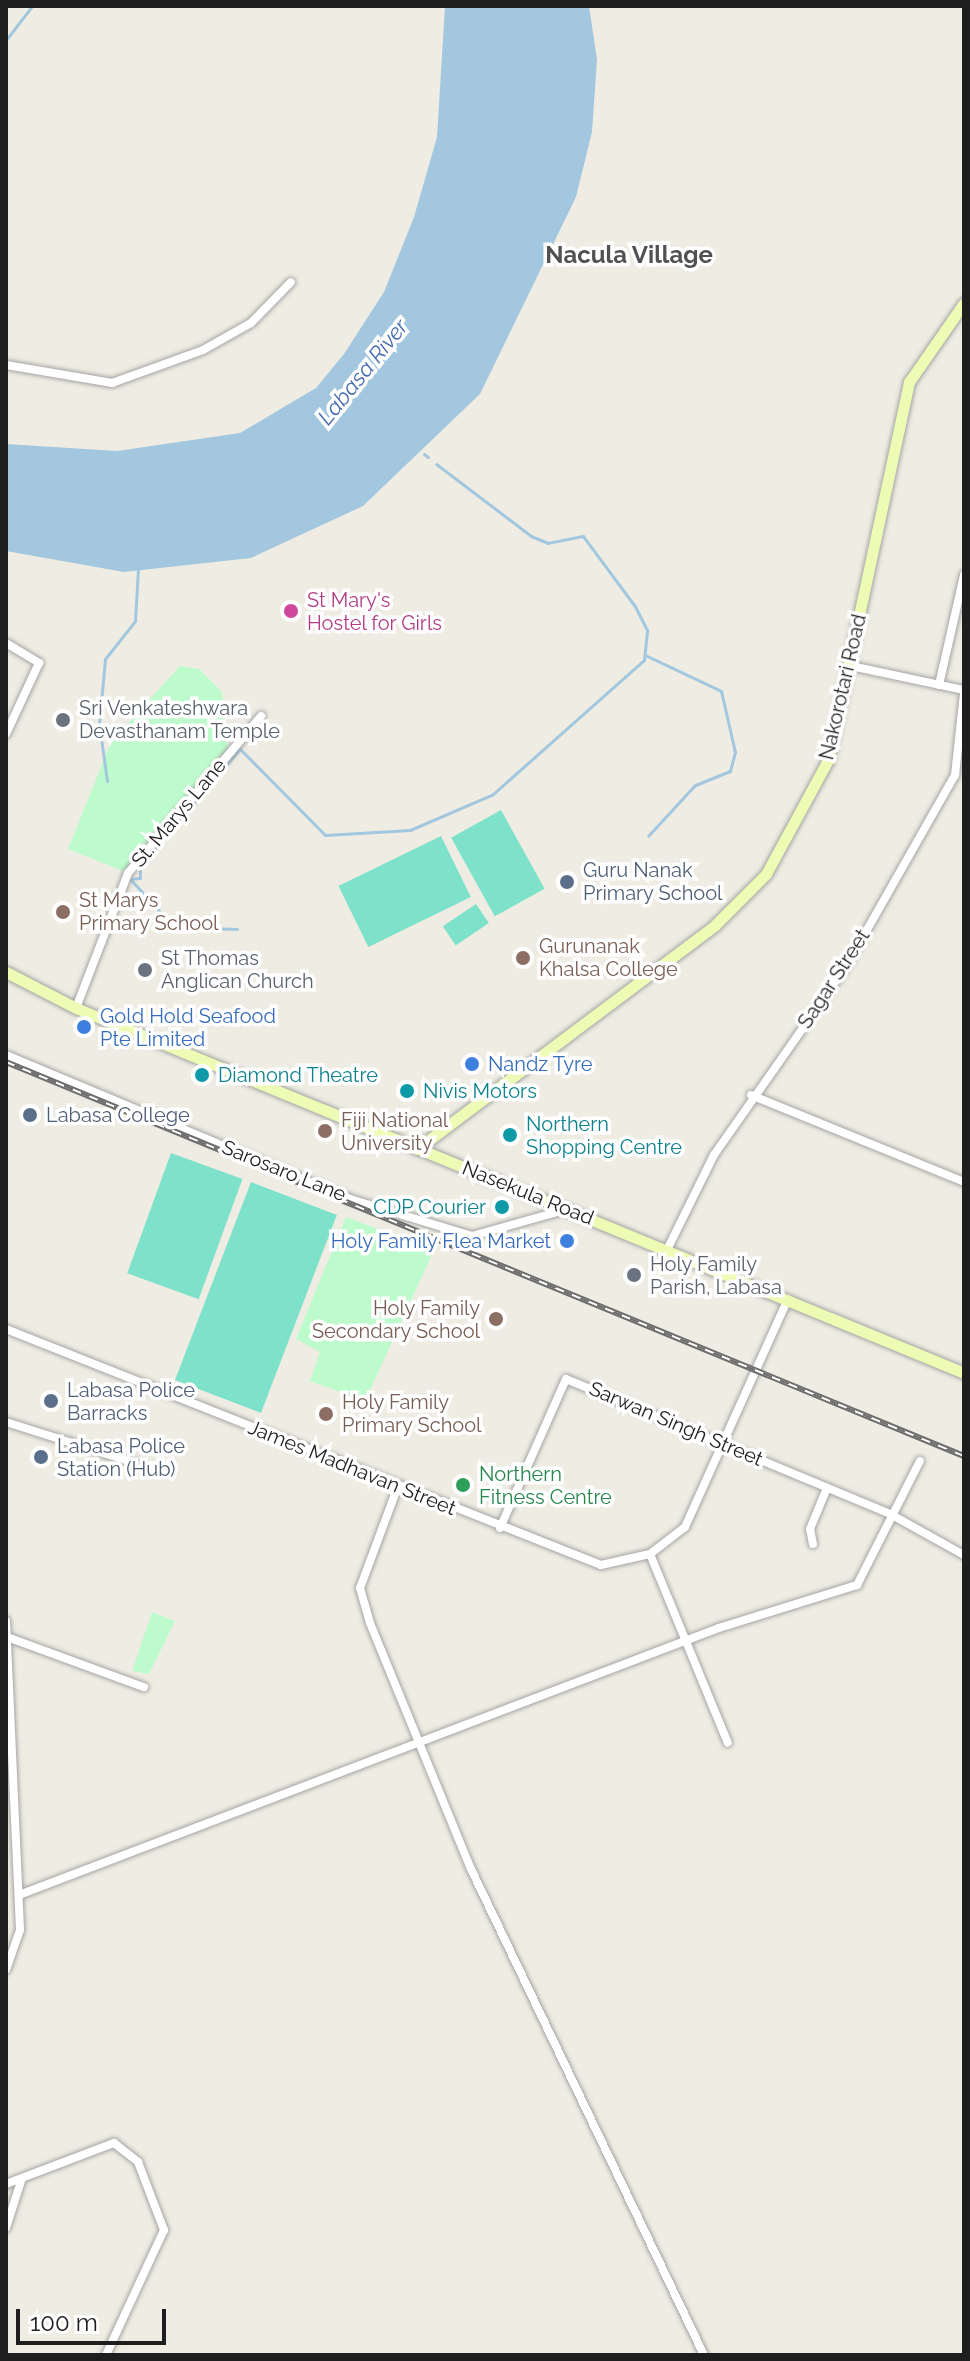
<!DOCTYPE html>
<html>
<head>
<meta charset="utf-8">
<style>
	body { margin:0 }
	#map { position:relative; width:970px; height:2361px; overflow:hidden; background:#efede3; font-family:Raleway,sans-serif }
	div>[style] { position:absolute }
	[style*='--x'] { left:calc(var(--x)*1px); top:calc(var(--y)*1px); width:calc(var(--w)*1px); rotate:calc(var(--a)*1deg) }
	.park>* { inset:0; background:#befbcc }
	.pitch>* { inset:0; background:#7ee1ca; transform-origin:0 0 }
	.water>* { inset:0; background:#a2c7de }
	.stream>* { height:3px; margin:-1.5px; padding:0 1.5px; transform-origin:1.5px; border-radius:1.5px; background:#a2c7de }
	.roads { filter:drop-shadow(0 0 2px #a5a5a5) drop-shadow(0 0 2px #a5a5a5) }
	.street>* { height:8px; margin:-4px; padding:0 4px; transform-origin:4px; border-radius:4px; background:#fff }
	.secondary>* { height:11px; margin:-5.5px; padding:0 5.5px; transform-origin:5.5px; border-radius:5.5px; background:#edfbb5 }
	.rail>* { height:6px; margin-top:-3px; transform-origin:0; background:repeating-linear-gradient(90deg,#fff 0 9px,#6c6c6c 0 18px); box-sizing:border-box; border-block:2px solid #6c6c6c }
	.dots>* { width:22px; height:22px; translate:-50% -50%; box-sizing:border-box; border:4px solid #fff; border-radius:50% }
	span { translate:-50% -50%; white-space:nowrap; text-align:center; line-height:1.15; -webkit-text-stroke:7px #fff; paint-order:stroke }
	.hotel-label { font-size:20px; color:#b23c85 }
	.left { translate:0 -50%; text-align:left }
	.street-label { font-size:20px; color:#1e1e1e }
	.worship-label { font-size:20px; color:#5b616d }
	.service-label { font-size:20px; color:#4e5e75 }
	.education-label { font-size:20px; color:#785e54 }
	.right { translate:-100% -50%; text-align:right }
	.shop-label { font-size:20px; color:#366cbe }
	.culture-label { font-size:20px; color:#0d838f }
	.leisure-label { font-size:20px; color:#27864d }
	.water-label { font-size:22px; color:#476bb0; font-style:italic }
	.quarter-label { font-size:24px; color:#515151; font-weight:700 }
	.frame { position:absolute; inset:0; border:8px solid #1e1e1e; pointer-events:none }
	.scale { position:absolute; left:16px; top:2309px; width:150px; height:36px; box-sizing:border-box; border:4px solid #1e1e1e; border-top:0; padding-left:10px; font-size:24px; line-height:28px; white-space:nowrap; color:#1e1e1e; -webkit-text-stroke:6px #fff; paint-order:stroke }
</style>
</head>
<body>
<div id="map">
	<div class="park">
		<div style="clip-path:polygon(180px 666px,199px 669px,222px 692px,229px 758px,128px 873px,68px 849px,111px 742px)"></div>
		<div style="clip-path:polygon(346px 1217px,434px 1250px,365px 1401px,310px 1381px,320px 1352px,296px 1339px)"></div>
		<div style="clip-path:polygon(152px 1612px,175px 1621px,149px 1674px,132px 1671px)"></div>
	</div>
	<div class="pitch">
		<div style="left:501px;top:810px;width:90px;height:57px;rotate:61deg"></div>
		<div style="left:441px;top:836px;width:68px;height:114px;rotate:64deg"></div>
		<div style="left:476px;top:904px;width:23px;height:40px;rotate:56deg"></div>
		<div style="left:171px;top:1153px;width:76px;height:128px;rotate:20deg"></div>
		<div style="left:251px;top:1182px;width:92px;height:212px;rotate:21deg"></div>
	</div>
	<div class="water">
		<div style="clip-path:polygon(445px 6px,589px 6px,597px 60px,592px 132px,576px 197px,480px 394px,363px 506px,251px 558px,124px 572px,6px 551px,6px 444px,117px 451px,240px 433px,316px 388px,344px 354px,384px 292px,414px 217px,437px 137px)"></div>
	</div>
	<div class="stream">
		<div style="--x:6;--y:40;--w:43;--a:-52.6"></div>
		<div style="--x:424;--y:454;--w:5;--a:37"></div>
		<div style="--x:645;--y:655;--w:84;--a:25.3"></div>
		<div style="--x:721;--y:691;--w:63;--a:77.1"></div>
		<div style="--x:735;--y:752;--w:20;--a:105"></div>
		<div style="--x:730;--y:771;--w:38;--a:158"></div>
		<div style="--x:695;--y:785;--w:69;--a:132.7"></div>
		<div style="--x:107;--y:781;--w:58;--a:-98"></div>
		<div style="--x:99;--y:724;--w:65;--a:-84.7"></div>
		<div style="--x:105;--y:659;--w:48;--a:-51.7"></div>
		<div style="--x:135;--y:621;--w:52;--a:-86.7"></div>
		<div style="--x:237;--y:929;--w:63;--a:-178.2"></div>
		<div style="--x:174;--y:927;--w:65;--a:-132.5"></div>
		<div style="--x:130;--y:879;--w:10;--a:-6"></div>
		<div style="--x:140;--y:878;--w:12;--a:-90"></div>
		<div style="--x:140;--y:866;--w:154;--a:-49.5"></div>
		<div style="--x:240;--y:749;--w:121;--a:45.3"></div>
		<div style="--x:325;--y:835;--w:85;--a:-3.4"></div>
		<div style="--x:410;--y:830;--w:90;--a:-23.4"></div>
		<div style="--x:493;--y:794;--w:202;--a:-41.6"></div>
		<div style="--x:644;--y:660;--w:30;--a:-84"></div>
		<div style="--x:647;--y:630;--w:28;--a:-117"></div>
		<div style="--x:634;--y:605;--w:86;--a:-126.5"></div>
		<div style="--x:583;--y:536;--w:36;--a:169"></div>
		<div style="--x:548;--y:543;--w:18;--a:-158"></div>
		<div style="--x:531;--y:536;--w:119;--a:-142.8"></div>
	</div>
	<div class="roads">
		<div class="street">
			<div style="--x:6;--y:365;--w:108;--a:9.6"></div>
			<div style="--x:112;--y:383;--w:97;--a:-19.9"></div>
			<div style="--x:203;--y:350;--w:55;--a:-29.4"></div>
			<div style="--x:251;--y:323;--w:57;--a:-45.7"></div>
			<div style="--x:6;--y:643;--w:39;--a:31"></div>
			<div style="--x:39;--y:663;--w:78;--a:114.9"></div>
			<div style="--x:851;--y:666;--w:116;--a:12"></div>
			<div style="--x:939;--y:685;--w:113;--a:-77.2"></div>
			<div style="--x:76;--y:1008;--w:145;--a:-68.9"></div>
			<div style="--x:128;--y:873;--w:206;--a:-49.7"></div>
			<div style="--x:6;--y:1055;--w:373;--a:22.7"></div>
			<div style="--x:350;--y:1199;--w:127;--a:16.9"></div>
			<div style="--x:472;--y:1236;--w:100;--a:-15.7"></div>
			<div style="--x:751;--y:1095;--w:230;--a:22.2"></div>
			<div style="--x:667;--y:1250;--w:106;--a:-63.7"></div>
			<div style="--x:714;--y:1155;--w:232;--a:-55"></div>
			<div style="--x:847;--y:965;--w:219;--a:-60.4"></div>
			<div style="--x:955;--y:775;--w:82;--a:-83.7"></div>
			<div style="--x:6;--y:1329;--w:640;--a:21.64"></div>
			<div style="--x:601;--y:1565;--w:50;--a:-12.7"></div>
			<div style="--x:650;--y:1554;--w:44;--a:-37.6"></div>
			<div style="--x:685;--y:1527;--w:250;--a:-65.7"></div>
			<div style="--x:6;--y:1422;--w:135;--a:17.6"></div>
			<div style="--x:398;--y:1486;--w:109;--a:110.4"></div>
			<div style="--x:360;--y:1588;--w:36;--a:74"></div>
			<div style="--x:370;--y:1623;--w:266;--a:67.7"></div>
			<div style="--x:471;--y:1869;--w:539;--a:64.39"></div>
			<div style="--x:500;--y:1528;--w:163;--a:-66.1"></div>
			<div style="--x:566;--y:1379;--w:353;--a:22.6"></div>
			<div style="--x:892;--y:1515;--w:82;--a:29.1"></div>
			<div style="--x:813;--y:1544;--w:15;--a:-101"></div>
			<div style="--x:810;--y:1529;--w:44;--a:-67.5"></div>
			<div style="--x:650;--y:1554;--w:204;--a:67.6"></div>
			<div style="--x:6;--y:1621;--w:309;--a:87.4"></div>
			<div style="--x:20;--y:1930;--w:42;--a:109.3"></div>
			<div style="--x:7;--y:1637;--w:146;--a:20.1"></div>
			<div style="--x:19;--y:1895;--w:749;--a:-20.88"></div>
			<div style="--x:719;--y:1628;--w:145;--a:-17.3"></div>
			<div style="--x:857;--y:1585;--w:139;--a:-63.1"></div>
			<div style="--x:6;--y:2184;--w:116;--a:-20.8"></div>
			<div style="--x:114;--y:2143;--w:31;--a:38"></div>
			<div style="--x:138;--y:2162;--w:73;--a:69.1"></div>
			<div style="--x:164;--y:2230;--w:138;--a:114.9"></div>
			<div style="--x:6;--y:2228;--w:52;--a:-72.3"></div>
		</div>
		<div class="secondary">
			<div style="--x:6;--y:972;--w:79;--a:27.2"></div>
			<div style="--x:76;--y:1008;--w:960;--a:22.34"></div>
			<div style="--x:417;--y:1149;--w:373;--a:-36.9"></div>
			<div style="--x:715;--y:925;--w:72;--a:-45"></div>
			<div style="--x:766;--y:874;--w:130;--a:-61.5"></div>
			<div style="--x:828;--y:760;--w:387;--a:-77.9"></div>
			<div style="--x:909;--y:382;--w:96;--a:-55.2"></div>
		</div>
	</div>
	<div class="rail">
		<div style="--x:6;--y:1062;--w:1036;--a:22.36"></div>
	</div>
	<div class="dots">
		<div style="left:291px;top:611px;background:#d1479c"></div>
		<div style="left:63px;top:720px;background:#6b7280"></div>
		<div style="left:567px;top:882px;background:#5c6f8a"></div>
		<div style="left:63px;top:912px;background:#8d6e63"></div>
		<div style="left:523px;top:958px;background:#8d6e63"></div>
		<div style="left:145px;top:970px;background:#6b7280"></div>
		<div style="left:84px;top:1027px;background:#3f7fe0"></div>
		<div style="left:472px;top:1064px;background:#3f7fe0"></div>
		<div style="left:202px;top:1075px;background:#0f9aa8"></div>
		<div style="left:407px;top:1091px;background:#0f9aa8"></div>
		<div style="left:30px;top:1115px;background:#5c6f8a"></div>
		<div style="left:325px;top:1131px;background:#8d6e63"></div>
		<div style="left:510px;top:1135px;background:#0f9aa8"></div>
		<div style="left:502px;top:1207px;background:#0f9aa8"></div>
		<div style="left:567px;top:1241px;background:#3f7fe0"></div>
		<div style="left:634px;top:1275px;background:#6b7280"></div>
		<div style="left:496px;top:1319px;background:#8d6e63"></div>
		<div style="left:51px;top:1401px;background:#5c6f8a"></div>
		<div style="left:326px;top:1414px;background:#8d6e63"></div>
		<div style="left:41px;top:1457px;background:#5c6f8a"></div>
		<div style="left:463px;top:1485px;background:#2e9e5b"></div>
	</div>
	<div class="hotel-label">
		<span class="left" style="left:307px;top:612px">St Mary's<br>Hostel for Girls</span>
	</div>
	<div class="street-label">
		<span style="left:843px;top:687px;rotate:-77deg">Nakorotari Road</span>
		<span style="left:179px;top:813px;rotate:-50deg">St. Marys Lane</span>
		<span style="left:834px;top:979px;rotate:-57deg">Sagar Street</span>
		<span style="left:284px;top:1171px;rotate:22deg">Sarosaro Lane</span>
		<span style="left:528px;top:1193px;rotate:22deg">Nasekula Road</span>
		<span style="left:676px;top:1424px;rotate:23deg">Sarwan Singh Street</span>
		<span style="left:352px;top:1468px;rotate:22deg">James Madhavan Street</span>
	</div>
	<div class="worship-label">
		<span class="left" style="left:79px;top:720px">Sri Venkateshwara<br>Devasthanam Temple</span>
		<span class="left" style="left:161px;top:970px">St Thomas<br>Anglican Church</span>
		<span class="left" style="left:650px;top:1276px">Holy Family<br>Parish, Labasa</span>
	</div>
	<div class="service-label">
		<span class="left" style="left:583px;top:882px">Guru Nanak<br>Primary School</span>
		<span class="left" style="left:46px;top:1115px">Labasa College</span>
		<span class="left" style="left:67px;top:1402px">Labasa Police<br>Barracks</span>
		<span class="left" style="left:57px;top:1458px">Labasa Police<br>Station (Hub)</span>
	</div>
	<div class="education-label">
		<span class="left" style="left:79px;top:912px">St Marys<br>Primary School</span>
		<span class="left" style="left:539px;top:958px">Gurunanak<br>Khalsa College</span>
		<span class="left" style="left:341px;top:1132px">Fiji National<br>University</span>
		<span class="right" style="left:480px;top:1320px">Holy Family<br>Secondary School</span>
		<span class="left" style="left:342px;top:1414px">Holy Family<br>Primary School</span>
	</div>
	<div class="shop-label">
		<span class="left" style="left:100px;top:1028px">Gold Hold Seafood<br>Pte Limited</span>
		<span class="left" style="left:488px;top:1064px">Nandz Tyre</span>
		<span class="right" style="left:551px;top:1241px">Holy Family Flea Market</span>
	</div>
	<div class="culture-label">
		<span class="left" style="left:218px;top:1075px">Diamond Theatre</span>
		<span class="left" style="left:423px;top:1091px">Nivis Motors</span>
		<span class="left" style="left:526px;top:1136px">Northern<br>Shopping Centre</span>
		<span class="right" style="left:486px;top:1207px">CDP Courier</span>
	</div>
	<div class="leisure-label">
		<span class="left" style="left:479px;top:1486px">Northern<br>Fitness Centre</span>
	</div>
	<div class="water-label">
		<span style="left:363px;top:372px;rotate:-51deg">Labasa River</span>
	</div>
	<div class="quarter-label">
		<span style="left:629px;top:255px">Nacula Village</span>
	</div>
	<div class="frame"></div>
	<div class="scale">100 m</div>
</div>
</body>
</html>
